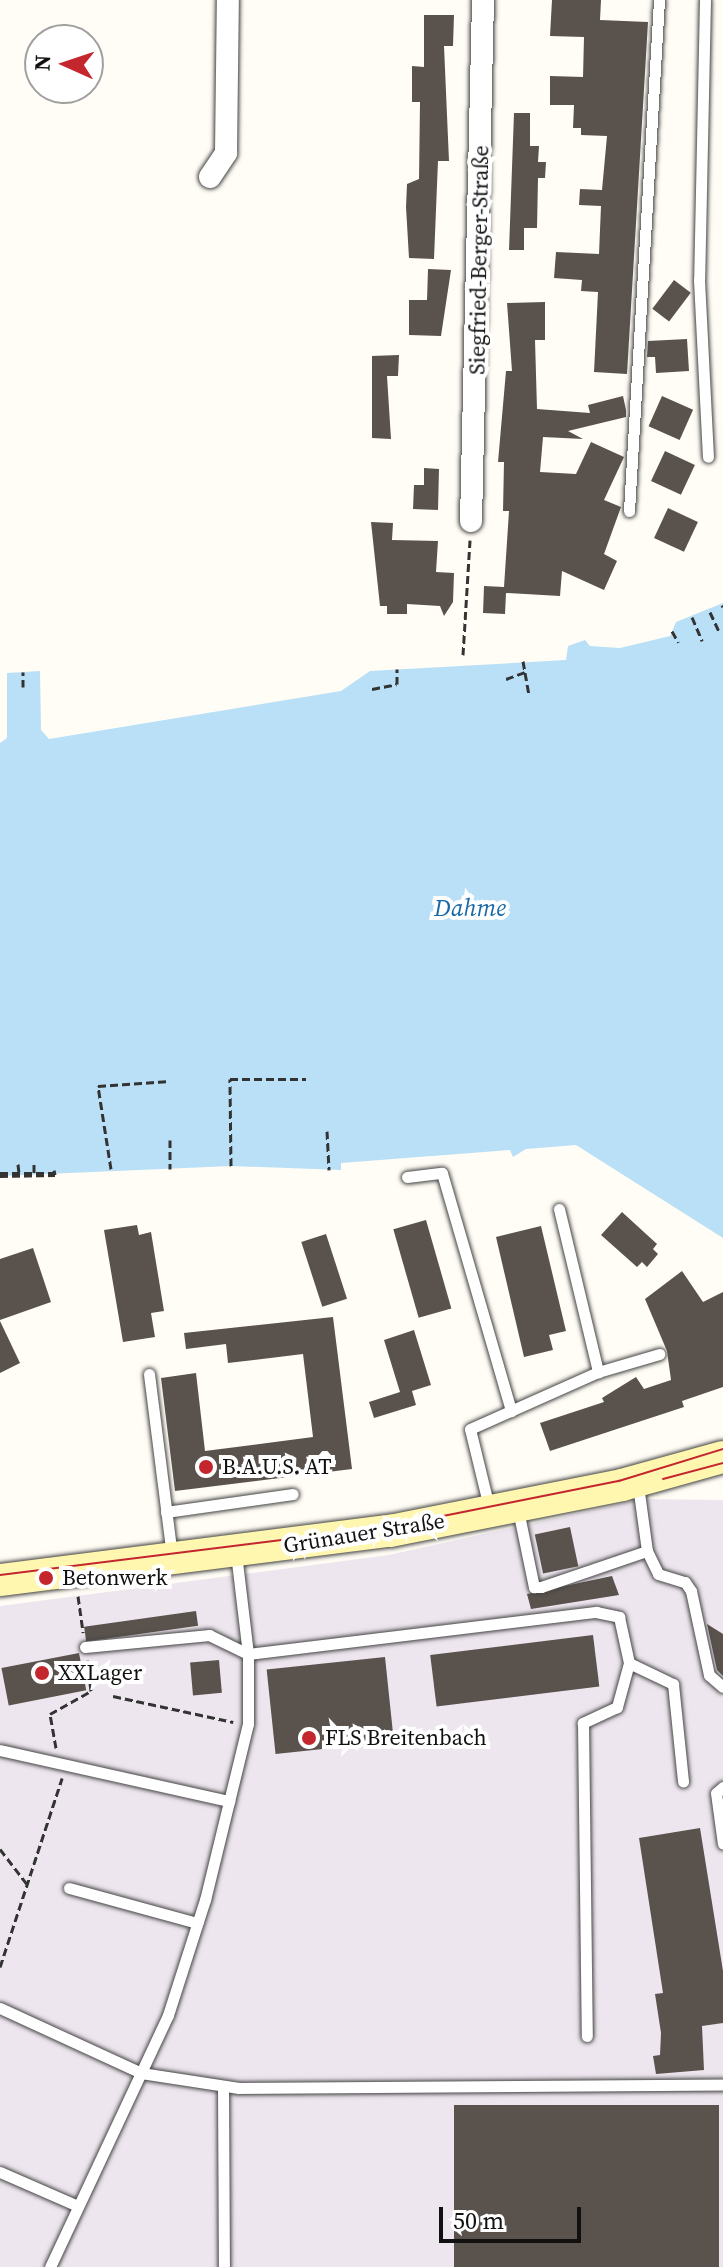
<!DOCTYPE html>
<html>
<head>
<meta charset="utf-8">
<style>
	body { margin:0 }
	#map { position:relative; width:723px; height:2267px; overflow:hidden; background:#fffdf5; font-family:"Source Serif 4",serif }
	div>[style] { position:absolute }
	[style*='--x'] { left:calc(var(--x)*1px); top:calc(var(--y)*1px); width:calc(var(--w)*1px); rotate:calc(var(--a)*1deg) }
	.industrial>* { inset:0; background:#eee6ef }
	.water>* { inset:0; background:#b9e0f7 }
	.building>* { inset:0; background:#5a524d; transform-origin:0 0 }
	.path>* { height:3px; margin-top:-1.5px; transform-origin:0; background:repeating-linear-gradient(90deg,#333 0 8px,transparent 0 12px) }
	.roads { filter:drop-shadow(0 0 2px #444) drop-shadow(0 0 2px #444) }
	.lane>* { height:11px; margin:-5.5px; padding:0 5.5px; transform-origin:5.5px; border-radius:5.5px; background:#fff }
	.street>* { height:22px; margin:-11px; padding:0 11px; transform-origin:11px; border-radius:11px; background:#fff }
	.secondary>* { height:32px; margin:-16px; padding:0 16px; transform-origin:16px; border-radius:16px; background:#fff6b0 }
	.tram>* { height:2px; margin:-1px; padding:0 1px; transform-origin:1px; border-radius:1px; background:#c4262e }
	.dots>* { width:22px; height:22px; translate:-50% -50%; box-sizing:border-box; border:4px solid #fff; border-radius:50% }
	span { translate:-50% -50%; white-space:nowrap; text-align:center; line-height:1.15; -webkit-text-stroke:8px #fff; paint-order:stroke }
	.street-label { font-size:22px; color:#111 }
	.poi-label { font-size:22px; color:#111 }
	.left { translate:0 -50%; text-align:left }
	.water-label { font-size:24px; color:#1768a6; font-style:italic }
	.north { position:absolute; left:24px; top:24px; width:80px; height:80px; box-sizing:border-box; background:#fff; border:2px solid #a0a0a0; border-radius:50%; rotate:273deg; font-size:22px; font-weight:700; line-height:32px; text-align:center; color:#111 }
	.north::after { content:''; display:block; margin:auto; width:28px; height:36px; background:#c4262e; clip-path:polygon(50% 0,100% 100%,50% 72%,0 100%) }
	.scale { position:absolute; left:439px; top:2207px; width:142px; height:36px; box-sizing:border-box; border:4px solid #111; border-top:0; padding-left:10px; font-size:24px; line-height:28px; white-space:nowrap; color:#111; -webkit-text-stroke:6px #fff; paint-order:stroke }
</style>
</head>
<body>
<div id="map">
	<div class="industrial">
		<div style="clip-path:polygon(643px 1499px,723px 1500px,723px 2267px,0 2267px,0 1606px,389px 1555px)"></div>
	</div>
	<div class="water">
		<div style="clip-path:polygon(723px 603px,723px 1238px,576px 1145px,526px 1149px,513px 1157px,510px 1150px,341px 1163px,341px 1170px,231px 1166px,0 1176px,0 743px,7px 738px,7px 673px,40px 671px,41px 730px,49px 739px,341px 691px,370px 671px,566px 660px,568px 646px,585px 640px,590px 646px,620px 648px,670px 636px,676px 622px)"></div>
	</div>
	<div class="building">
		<div style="clip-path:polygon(552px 0,601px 0,600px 20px,648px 22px,627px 374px,594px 372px,598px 292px,581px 291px,582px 280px,554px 278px,556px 252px,599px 254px,601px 206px,579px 205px,580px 189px,602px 190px,607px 136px,581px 135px,581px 128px,573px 128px,574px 105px,550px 105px,550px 76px,583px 77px,584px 37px,550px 36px)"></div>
		<div style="clip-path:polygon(424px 15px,454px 15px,453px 46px,444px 46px,449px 161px,438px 161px,434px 259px,409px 258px,406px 207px,407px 184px,419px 179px,420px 102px,412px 102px,412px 66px,424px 67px)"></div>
		<div style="clip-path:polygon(514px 113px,530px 113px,530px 146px,539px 146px,538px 162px,546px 162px,545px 178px,538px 178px,537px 228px,524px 228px,524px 250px,509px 250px)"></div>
		<div style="clip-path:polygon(428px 269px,451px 270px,441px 336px,409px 335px,409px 300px,427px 300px)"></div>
		<div style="left:674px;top:280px;width:21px;height:36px;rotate:37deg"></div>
		<div style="clip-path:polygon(545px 302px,545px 340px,535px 340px,537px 409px,590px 413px,588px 405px,623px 396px,626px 410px,626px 417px,568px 431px,583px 439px,543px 437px,540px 472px,576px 474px,591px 442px,624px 457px,604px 500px,621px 507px,604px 554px,617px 561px,604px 590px,562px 571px,560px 596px,506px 593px,505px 614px,483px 613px,484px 586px,504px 587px,509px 511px,503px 511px,504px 462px,498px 462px,506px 371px,512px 371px,507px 303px)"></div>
		<div style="clip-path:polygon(687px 339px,689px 371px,656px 373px,655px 357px,647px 357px,648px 341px)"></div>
		<div style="clip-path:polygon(399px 355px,398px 376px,387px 376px,391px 439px,372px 438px,372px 356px)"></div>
		<div style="left:662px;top:396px;width:34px;height:33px;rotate:24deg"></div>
		<div style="left:665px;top:451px;width:33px;height:33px;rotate:25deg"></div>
		<div style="clip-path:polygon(424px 468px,439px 469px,438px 510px,413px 509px,414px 485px,424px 485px)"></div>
		<div style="left:668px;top:508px;width:33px;height:33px;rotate:25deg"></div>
		<div style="clip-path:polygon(371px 522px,393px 523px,392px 540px,438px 541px,436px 572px,454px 573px,453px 602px,444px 616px,440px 606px,407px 604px,407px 614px,387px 614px,387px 606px,380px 606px)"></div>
		<div style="clip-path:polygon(622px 1212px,657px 1244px,653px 1249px,658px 1254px,647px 1267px,642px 1262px,637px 1267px,601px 1235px)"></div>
		<div style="left:426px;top:1220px;width:92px;height:34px;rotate:74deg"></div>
		<div style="clip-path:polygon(137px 1225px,139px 1235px,151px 1232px,164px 1311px,151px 1313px,155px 1337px,123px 1342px,104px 1230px)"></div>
		<div style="clip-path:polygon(541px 1226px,566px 1331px,549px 1335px,553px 1350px,524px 1357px,496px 1237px)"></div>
		<div style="left:326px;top:1234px;width:68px;height:26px;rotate:72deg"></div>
		<div style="clip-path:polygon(33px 1248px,51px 1302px,0 1320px,0 1259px)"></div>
		<div style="clip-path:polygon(682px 1271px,703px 1302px,723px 1292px,723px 1387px,682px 1401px,684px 1407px,550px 1451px,540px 1423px,604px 1402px,602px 1398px,636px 1377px,644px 1389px,671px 1380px,667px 1351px,645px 1299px)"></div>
		<div style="clip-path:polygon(333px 1317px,352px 1469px,175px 1491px,161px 1378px,196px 1373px,205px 1451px,313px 1437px,303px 1354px,228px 1363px,226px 1344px,186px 1349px,184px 1333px)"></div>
		<div style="clip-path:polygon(0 1321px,20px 1363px,0 1373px)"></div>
		<div style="clip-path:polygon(414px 1330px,431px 1385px,412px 1391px,416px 1405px,374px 1418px,369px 1402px,400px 1392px,384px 1340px)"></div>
		<div style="left:570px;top:1527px;width:40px;height:36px;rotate:78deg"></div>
		<div style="clip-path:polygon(612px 1576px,619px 1595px,531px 1609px,527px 1594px)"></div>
		<div style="left:196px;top:1611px;width:15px;height:113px;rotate:82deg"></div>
		<div style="clip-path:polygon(707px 1624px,723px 1634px,723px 1676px,717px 1670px)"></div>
		<div style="left:593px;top:1635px;width:52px;height:164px;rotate:83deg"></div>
		<div style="left:79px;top:1653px;width:38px;height:79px;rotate:79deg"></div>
		<div style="left:385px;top:1657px;width:85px;height:119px;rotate:84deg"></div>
		<div style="left:219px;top:1660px;width:33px;height:29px;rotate:85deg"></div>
		<div style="clip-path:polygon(700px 1828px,723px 1971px,723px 2023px,702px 2026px,704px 2070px,656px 2074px,653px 2056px,660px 2055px,661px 2033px,655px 1994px,663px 1993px,639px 1838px)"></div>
		<div style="left:719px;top:2105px;width:162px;height:265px;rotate:90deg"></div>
	</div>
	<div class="path">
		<div style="--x:722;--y:605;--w:2;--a:63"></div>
		<div style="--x:710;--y:612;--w:23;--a:65"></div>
		<div style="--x:692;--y:617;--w:26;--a:67"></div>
		<div style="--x:672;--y:631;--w:13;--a:61"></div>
		<div style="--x:463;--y:655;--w:115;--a:-86.5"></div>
		<div style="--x:523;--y:661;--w:34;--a:80"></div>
		<div style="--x:506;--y:679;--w:20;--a:-20"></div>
		<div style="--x:23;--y:687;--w:15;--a:-90"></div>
		<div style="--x:372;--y:689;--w:25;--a:-11"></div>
		<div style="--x:397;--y:684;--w:15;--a:-90"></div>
		<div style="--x:327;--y:1131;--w:39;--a:87"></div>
		<div style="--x:170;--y:1140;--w:29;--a:90"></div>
		<div style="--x:18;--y:1164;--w:9;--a:84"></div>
		<div style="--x:231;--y:1166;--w:87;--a:-90.7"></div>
		<div style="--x:230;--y:1079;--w:76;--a:0"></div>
		<div style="--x:111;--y:1169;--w:84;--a:-98.9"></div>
		<div style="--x:98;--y:1086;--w:72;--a:-4"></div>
		<div style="--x:0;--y:1173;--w:54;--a:0"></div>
		<div style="--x:34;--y:1173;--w:9;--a:-90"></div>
		<div style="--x:0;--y:1176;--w:55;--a:-1"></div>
		<div style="--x:55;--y:1175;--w:5;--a:-101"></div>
		<div style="--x:78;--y:1596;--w:37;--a:82"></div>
		<div style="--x:113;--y:1696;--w:123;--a:12.2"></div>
		<div style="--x:56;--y:1748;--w:35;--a:-100"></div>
		<div style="--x:50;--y:1714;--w:47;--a:-29.3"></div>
		<div style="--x:91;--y:1691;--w:31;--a:-97"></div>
		<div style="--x:0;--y:1849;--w:44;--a:52.4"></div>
		<div style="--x:0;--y:1967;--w:199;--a:-71.8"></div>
	</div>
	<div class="roads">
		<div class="lane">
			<div style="--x:705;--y:0;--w:280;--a:91.2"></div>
			<div style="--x:699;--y:280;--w:177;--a:87.1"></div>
			<div style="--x:629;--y:511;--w:512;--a:-86.64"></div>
			<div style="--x:407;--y:1177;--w:35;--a:-7"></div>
			<div style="--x:442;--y:1173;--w:248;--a:73.8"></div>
			<div style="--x:559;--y:1209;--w:168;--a:76.5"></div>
			<div style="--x:149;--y:1374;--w:182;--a:82.8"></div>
			<div style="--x:489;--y:1507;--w:80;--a:-103.7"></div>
			<div style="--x:470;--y:1429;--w:140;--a:-24"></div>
			<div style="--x:598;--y:1372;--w:64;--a:-16.4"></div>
			<div style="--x:518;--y:1510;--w:79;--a:78.3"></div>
			<div style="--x:534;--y:1587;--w:7;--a:0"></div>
			<div style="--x:541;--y:1587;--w:112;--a:-18.8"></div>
			<div style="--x:647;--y:1551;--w:67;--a:-97.8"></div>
			<div style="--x:166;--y:1512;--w:128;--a:-8.1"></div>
			<div style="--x:647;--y:1551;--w:25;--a:64"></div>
			<div style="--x:658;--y:1574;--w:28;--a:17"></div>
			<div style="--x:685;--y:1582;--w:11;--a:56"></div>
			<div style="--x:691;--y:1591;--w:86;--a:77.9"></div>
			<div style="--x:709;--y:1675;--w:18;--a:41"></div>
			<div style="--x:85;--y:1647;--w:125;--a:-5.5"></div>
			<div style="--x:209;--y:1635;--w:43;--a:26"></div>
			<div style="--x:248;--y:1654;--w:351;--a:-6.9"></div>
			<div style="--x:596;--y:1612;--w:24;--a:12"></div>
			<div style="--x:619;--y:1617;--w:47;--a:77.7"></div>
			<div style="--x:629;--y:1663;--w:46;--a:105.3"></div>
			<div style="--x:617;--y:1707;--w:38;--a:155"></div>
			<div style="--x:583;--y:1723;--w:313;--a:89.3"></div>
			<div style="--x:629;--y:1663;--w:49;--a:25.5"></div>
			<div style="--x:673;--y:1684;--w:98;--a:84.1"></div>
			<div style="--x:0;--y:1750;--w:235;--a:12.6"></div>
			<div style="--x:723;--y:1787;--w:9;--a:139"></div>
			<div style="--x:716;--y:1793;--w:51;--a:82.2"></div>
			<div style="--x:69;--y:1888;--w:133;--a:15.3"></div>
			<div style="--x:0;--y:2008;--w:155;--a:24.7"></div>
			<div style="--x:141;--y:2073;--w:99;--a:8.7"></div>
			<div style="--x:239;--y:2088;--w:484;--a:-0.4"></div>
			<div style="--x:223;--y:2086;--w:181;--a:89.7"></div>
			<div style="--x:0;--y:2172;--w:85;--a:23.6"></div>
			<div style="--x:50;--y:2267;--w:278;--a:-64.9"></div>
			<div style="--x:168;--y:2015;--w:121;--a:-72.2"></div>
			<div style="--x:205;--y:1900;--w:181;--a:-76.3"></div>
			<div style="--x:248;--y:1724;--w:70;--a:-90"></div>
			<div style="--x:248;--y:1654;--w:101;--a:-96.8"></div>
		</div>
		<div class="street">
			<div style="--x:210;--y:177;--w:29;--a:-56"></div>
			<div style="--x:226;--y:153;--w:153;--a:-89.3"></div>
			<div style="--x:471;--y:521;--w:521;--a:-88.68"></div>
		</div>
		<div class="secondary">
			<div style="--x:0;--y:1580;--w:393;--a:-7.2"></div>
			<div style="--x:390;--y:1531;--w:237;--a:-11.2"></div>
			<div style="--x:622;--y:1485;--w:105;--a:-15.5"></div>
		</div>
	</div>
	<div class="tram">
		<div style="--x:663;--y:1479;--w:62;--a:-14.9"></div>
		<div style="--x:0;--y:1575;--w:391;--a:-7.1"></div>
		<div style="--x:388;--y:1527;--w:236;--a:-11.3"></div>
		<div style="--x:619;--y:1481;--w:109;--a:-17.1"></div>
	</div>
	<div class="dots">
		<div style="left:206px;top:1467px;background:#c4262e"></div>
		<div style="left:46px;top:1578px;background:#c4262e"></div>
		<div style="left:42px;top:1673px;background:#c4262e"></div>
		<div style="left:309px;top:1738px;background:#c4262e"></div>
	</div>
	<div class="street-label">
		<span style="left:479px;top:260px;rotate:-89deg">Siegfried-Berger-Straße</span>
		<span style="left:364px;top:1533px;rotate:-9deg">Grünauer Straße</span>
	</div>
	<div class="poi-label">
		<span class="left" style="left:222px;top:1467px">B.A.U.S. AT</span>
		<span class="left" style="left:62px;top:1578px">Betonwerk</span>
		<span class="left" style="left:58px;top:1673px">XXLager</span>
		<span class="left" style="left:325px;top:1738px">FLS Breitenbach</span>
	</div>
	<div class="water-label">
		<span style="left:470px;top:908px">Dahme</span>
	</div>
	<div class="north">N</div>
	<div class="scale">50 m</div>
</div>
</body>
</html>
